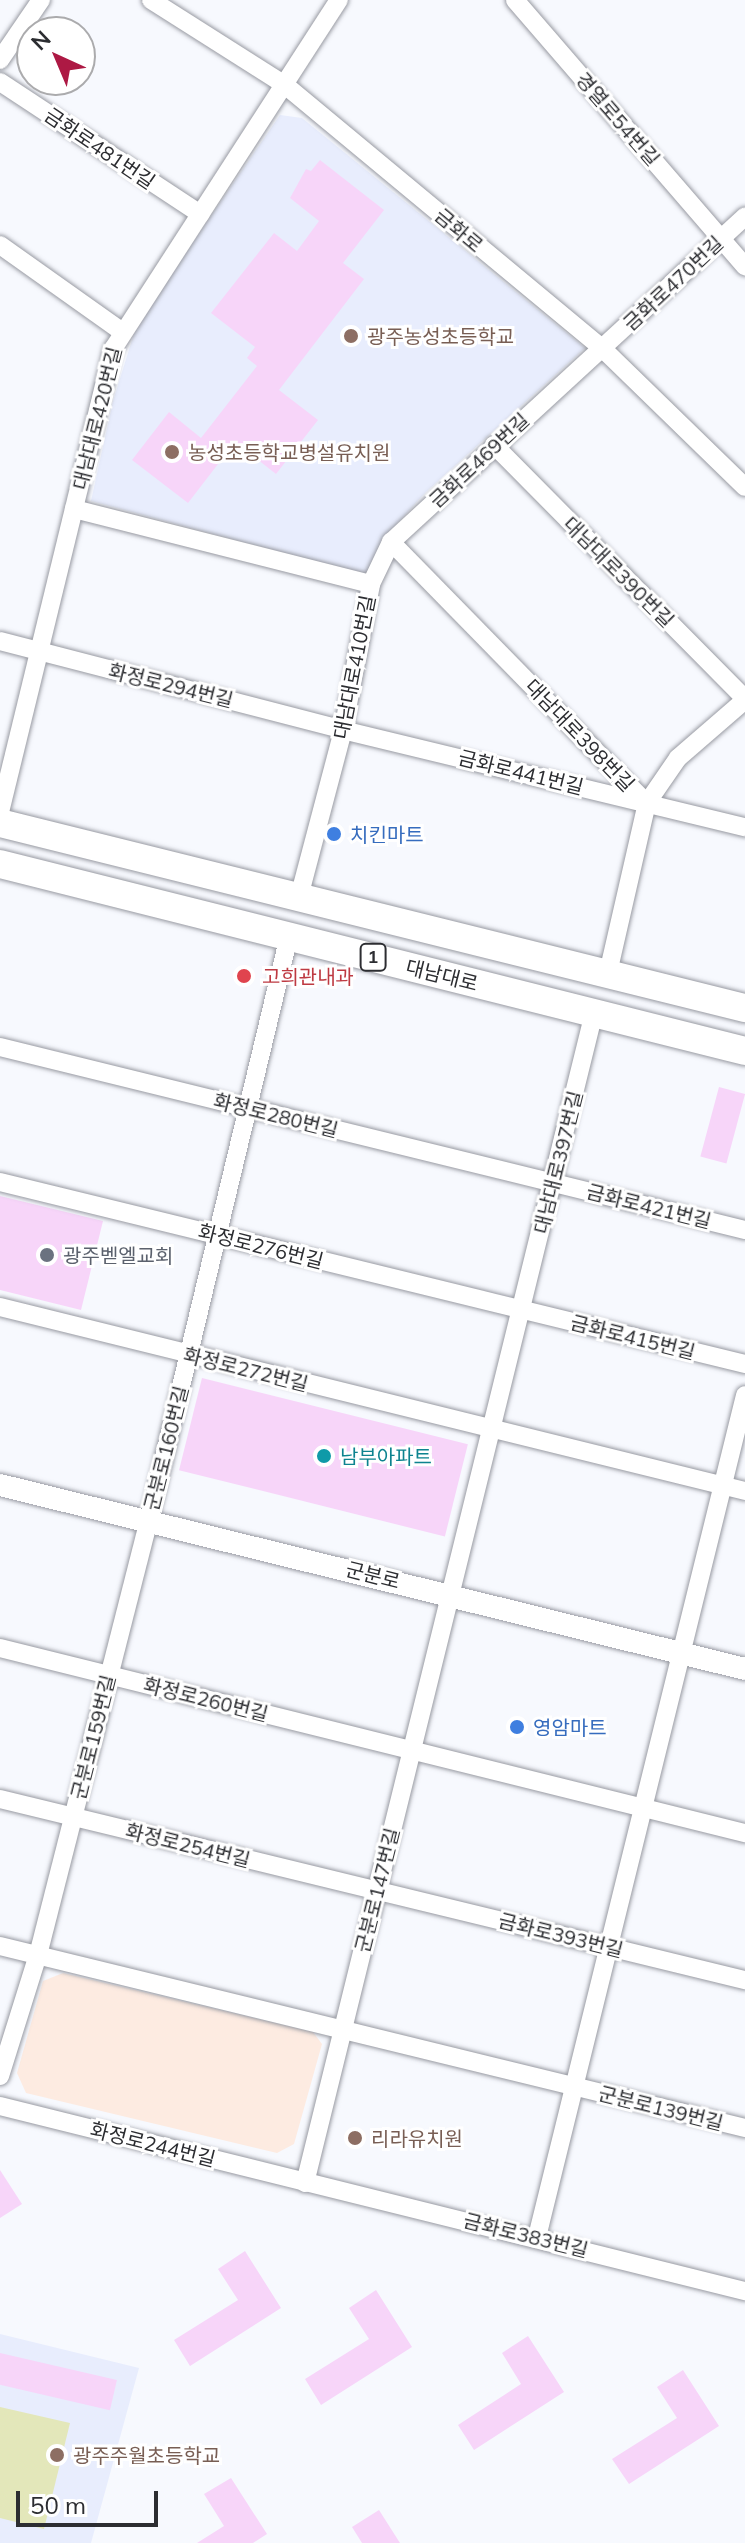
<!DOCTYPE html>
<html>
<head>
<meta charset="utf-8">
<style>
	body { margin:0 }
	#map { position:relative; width:745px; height:2543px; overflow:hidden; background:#f7f9fe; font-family:Mulish,"Noto Sans KR",sans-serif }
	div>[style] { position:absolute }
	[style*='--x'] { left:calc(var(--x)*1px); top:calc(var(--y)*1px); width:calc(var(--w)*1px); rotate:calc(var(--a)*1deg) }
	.commercial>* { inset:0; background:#fdebe1 }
	.built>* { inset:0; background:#e8edfd }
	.green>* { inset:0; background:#e3e7ba }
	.building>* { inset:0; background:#f7d5f9; transform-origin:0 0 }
	.roads { filter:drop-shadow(0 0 2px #989aa2) drop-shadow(0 0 2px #989aa2) }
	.minor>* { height:18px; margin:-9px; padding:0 9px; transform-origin:9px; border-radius:9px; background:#fff }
	.tertiary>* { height:22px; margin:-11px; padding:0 11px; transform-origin:11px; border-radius:11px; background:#fff }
	.primary>* { height:28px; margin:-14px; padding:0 14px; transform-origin:14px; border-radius:14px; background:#fff }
	.dots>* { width:22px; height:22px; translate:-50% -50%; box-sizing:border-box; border:4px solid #fff; border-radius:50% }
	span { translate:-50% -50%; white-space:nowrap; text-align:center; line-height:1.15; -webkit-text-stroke:6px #fff; paint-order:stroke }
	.shield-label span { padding:2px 6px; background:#fff; border:2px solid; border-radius:6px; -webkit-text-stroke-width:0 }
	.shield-label { font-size:18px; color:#2c2d31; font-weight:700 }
	.street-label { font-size:20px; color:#2c2d31 }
	.education-label { font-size:20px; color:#785e54 }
	.left { translate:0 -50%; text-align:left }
	.shop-label { font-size:20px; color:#366cbe }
	.health-label { font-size:20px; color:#be3a42 }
	.worship-label { font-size:20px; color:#5b616d }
	.culture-label { font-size:20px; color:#0d838f }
	.north { position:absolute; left:16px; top:16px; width:80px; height:80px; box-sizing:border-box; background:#fff; border:2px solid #ababad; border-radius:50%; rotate:316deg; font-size:22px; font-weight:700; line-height:32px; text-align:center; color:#2c2d31 }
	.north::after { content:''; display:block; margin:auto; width:28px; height:36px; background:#ad1944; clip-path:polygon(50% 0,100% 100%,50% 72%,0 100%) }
	.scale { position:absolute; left:16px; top:2491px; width:142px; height:36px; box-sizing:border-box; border:4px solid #2c2d31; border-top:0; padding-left:10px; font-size:24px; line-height:28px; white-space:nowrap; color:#2c2d31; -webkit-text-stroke:6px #fff; paint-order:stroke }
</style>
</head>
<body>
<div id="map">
	<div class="commercial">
		<div style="clip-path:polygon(63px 1973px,313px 2032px,322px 2044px,294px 2144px,277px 2153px,26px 2093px,17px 2073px,43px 1981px)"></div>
	</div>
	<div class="built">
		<div style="clip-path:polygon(280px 115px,302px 118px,585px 348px,426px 492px,382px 540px,366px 575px,91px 501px,113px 401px,137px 324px)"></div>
		<div style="clip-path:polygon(0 2334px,139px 2368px,91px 2543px,0 2543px)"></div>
	</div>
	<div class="green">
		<div style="clip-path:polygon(0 2407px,70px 2423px,44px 2529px,0 2518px)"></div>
	</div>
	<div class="building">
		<div style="clip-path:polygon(320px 160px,384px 210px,343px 263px,364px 279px,279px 390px,318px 420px,276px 474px,235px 442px,188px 503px,132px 460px,169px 412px,201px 438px,257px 366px,247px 358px,255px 347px,211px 313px,274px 233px,297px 251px,319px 221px,290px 198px,306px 169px,311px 171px)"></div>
		<div style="left:719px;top:1087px;width:27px;height:72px;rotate:15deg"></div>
		<div style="clip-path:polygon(0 1196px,103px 1221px,81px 1310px,0 1290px)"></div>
		<div style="left:202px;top:1378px;width:274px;height:95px;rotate:14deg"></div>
		<div style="clip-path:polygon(0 2170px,22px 2204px,0 2218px)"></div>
		<div style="clip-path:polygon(245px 2251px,281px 2308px,190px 2366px,174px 2340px,238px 2300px,218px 2269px)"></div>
		<div style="clip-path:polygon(376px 2290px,412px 2347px,321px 2405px,305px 2379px,369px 2339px,349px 2308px)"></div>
		<div style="clip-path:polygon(528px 2336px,564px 2392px,474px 2450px,458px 2425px,521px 2384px,502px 2353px)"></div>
		<div style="left:0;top:2353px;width:120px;height:31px;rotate:13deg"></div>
		<div style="clip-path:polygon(683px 2370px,719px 2426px,629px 2484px,612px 2459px,677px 2418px,657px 2387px)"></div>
		<div style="clip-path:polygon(231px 2478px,267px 2534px,253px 2543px,197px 2543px,224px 2526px,204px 2494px)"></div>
		<div style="clip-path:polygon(379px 2510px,400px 2543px,362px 2543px,352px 2527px)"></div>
	</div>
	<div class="roads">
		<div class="minor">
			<div style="--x:151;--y:0;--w:159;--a:32.4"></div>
			<div style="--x:285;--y:85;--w:412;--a:39.7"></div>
			<div style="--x:602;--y:348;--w:199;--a:44.2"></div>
			<div style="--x:515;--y:0;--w:352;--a:49.2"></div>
			<div style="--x:0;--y:60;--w:73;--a:-55.7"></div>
			<div style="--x:0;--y:82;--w:240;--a:33.4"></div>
			<div style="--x:0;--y:245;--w:148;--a:35.4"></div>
			<div style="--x:494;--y:445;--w:357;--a:45.3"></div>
			<div style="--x:74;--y:509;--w:306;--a:14.2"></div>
			<div style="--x:391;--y:542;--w:366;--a:45.6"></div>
			<div style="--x:0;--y:641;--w:354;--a:14.5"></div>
			<div style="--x:343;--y:730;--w:414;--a:13.6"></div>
			<div style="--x:0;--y:812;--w:477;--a:-76.3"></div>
			<div style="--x:113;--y:349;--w:416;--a:-57.1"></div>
			<div style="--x:299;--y:897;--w:173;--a:-75.2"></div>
			<div style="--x:343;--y:730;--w:149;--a:-79.1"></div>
			<div style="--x:371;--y:584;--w:47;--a:-64.5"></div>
			<div style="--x:391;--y:542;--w:481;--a:-42.6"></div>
			<div style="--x:608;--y:973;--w:174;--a:-77.1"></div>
			<div style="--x:647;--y:803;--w:55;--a:-55.4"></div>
			<div style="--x:678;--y:758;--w:89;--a:-40.9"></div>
			<div style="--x:0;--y:1047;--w:767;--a:13.8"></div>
			<div style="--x:0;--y:1182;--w:767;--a:13.73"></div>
			<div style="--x:0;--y:1307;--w:767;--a:13.87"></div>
			<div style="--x:0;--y:1648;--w:768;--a:13.95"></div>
			<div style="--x:0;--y:1799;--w:767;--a:13.66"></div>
			<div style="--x:0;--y:1946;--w:767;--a:13.73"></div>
			<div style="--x:0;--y:2076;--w:127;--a:-72.6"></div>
			<div style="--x:38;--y:1955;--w:449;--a:-75.7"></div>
			<div style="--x:149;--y:1520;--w:601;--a:-76.52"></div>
			<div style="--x:0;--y:2106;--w:768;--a:13.95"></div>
			<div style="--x:305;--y:2183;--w:1205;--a:-76.13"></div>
			<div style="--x:537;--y:2237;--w:867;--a:-76.12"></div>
		</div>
		<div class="tertiary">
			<div style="--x:0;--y:1485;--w:767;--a:13.87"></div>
		</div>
		<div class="primary">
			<div style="--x:0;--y:823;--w:768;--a:13.95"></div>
			<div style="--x:0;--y:864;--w:768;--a:14.09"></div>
		</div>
	</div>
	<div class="dots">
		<div style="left:351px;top:336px;background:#8d6e63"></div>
		<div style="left:172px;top:452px;background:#8d6e63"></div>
		<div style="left:334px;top:834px;background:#3f7fe0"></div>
		<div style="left:244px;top:976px;background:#e0444e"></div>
		<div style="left:47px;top:1255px;background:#6b7280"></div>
		<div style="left:324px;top:1456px;background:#0f9aa8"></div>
		<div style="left:517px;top:1727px;background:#3f7fe0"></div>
		<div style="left:355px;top:2138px;background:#8d6e63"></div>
		<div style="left:57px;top:2455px;background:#8d6e63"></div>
	</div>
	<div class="shield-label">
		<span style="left:373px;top:957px">1</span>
	</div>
	<div class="street-label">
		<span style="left:618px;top:119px;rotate:49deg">경열로54번길</span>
		<span style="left:100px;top:148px;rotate:34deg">금화로481번길</span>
		<span style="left:459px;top:230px;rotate:40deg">금화로</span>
		<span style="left:673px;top:283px;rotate:-43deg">금화로470번길</span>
		<span style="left:97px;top:418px;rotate:-76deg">대남대로420번길</span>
		<span style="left:479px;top:460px;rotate:-43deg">금화로469번길</span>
		<span style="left:619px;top:572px;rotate:45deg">대남대로390번길</span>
		<span style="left:354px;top:667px;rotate:-79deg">대남대로410번길</span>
		<span style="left:171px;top:685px;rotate:14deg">화정로294번길</span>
		<span style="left:580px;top:735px;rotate:46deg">대남대로398번길</span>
		<span style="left:521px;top:772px;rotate:14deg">금화로441번길</span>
		<span style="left:442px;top:975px;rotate:14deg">대남대로</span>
		<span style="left:276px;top:1115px;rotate:14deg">화정로280번길</span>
		<span style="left:558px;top:1162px;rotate:-76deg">대남대로397번길</span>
		<span style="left:649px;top:1206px;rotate:14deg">금화로421번길</span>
		<span style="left:261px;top:1246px;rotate:14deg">화정로276번길</span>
		<span style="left:633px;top:1337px;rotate:14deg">금화로415번길</span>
		<span style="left:246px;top:1369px;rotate:14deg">화정로272번길</span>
		<span style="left:166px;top:1448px;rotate:-76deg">군분로160번길</span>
		<span style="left:373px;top:1575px;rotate:14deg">군분로</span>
		<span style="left:206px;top:1699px;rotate:14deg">화정로260번길</span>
		<span style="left:93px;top:1737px;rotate:-76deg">군분로159번길</span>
		<span style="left:188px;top:1845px;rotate:14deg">화정로254번길</span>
		<span style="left:377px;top:1890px;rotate:-76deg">군분로147번길</span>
		<span style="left:561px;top:1935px;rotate:14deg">금화로393번길</span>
		<span style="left:661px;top:2108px;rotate:14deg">군분로139번길</span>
		<span style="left:153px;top:2144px;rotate:14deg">화정로244번길</span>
		<span style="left:526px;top:2235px;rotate:14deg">금화로383번길</span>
	</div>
	<div class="education-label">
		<span class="left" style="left:367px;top:336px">광주농성초등학교</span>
		<span class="left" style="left:188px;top:452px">농성초등학교병설유치원</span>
		<span class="left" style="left:371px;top:2138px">리라유치원</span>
		<span class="left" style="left:73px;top:2455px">광주주월초등학교</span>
	</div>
	<div class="shop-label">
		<span class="left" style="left:350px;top:834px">치킨마트</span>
		<span class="left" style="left:533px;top:1727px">영암마트</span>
	</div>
	<div class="health-label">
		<span class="left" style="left:262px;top:976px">고희관내과</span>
	</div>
	<div class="worship-label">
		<span class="left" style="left:63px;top:1255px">광주벧엘교회</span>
	</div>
	<div class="culture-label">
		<span class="left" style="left:340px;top:1456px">남부아파트</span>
	</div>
	<div class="north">N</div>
	<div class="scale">50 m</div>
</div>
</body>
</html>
